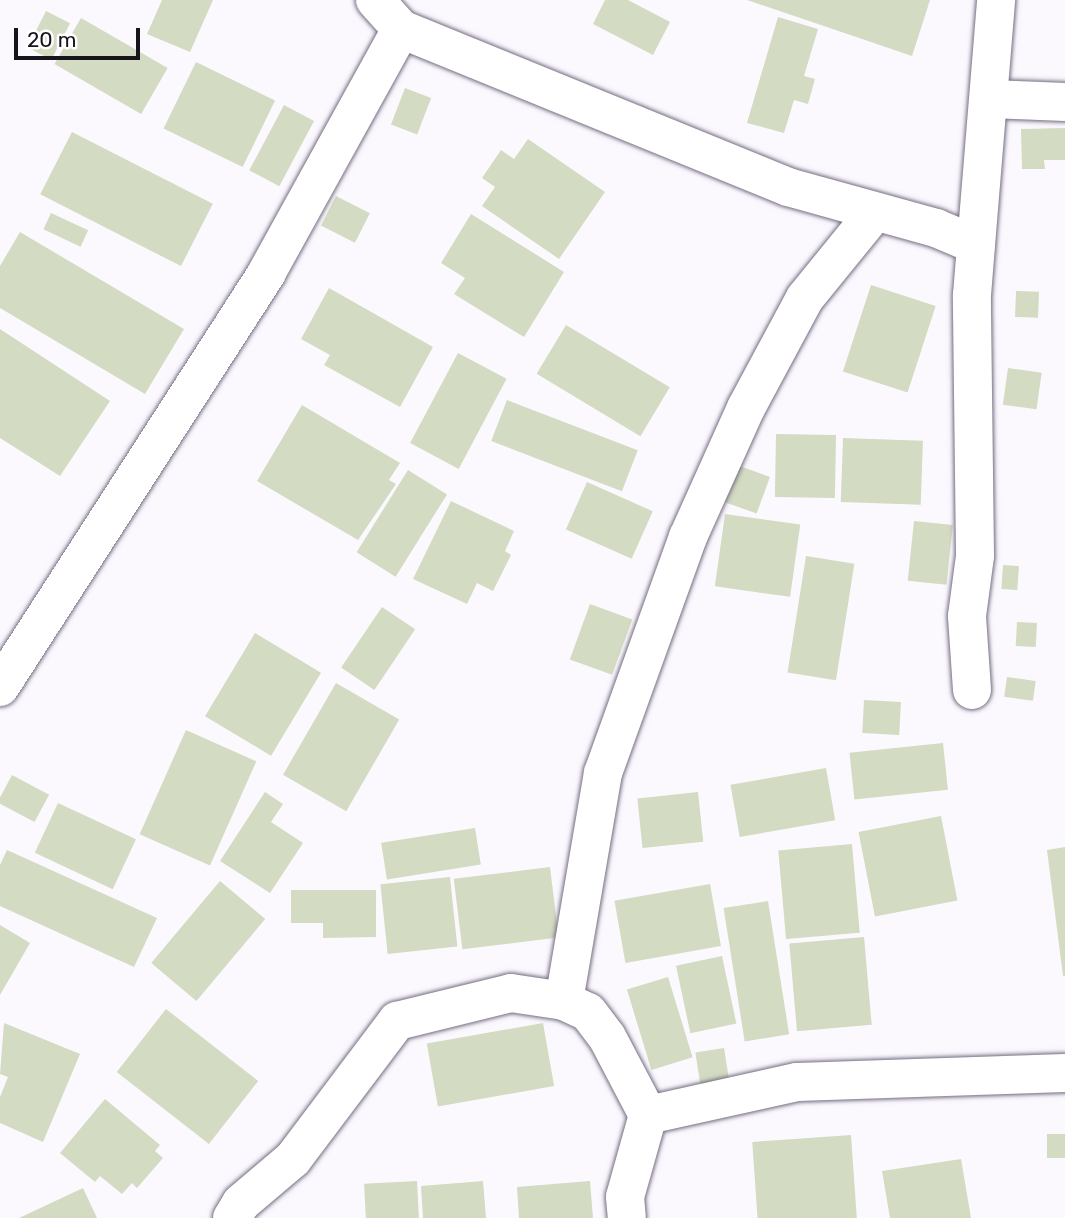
<!DOCTYPE html>
<html>
<head>
<meta charset="utf-8">
<style>
	body { margin:0 }
	#map { position:relative; width:1065px; height:1218px; overflow:hidden; background:#fbf9fe; font-family:Rubik,sans-serif }
	div>[style] { position:absolute }
	[style*='--x'] { left:calc(var(--x)*1px); top:calc(var(--y)*1px); width:calc(var(--w)*1px); rotate:calc(var(--a)*1deg) }
	.building>* { inset:0; background:#d3dbc2; transform-origin:0 0 }
	.roads { filter:drop-shadow(0 0 2px #766d82) drop-shadow(0 0 2px #766d82) }
	.street>* { height:38px; margin:-19px; padding:0 19px; transform-origin:19px; border-radius:19px; background:#fff }
	span { translate:-50% -50%; white-space:nowrap; text-align:center; line-height:1.15; -webkit-text-stroke:5px #fff; paint-order:stroke }
	.scale { position:absolute; left:14px; top:28px; width:126px; height:32px; box-sizing:border-box; border:4px solid #18141c; border-top:0; padding-left:9px; font-size:21px; line-height:24px; white-space:nowrap; color:#18141c; -webkit-text-stroke:5px #fff; paint-order:stroke }
</style>
</head>
<body>
<div id="map">
	<div class="building">
		<div style="clip-path:polygon(162px 0,213px 0,190px 52px,147px 34px)"></div>
		<div style="clip-path:polygon(605px 0,628px 0,670px 22px,653px 55px,593px 24px)"></div>
		<div style="clip-path:polygon(747px 0,930px 0,912px 56px)"></div>
		<div style="left:46px;top:11px;width:27px;height:41px;rotate:27deg"></div>
		<div style="clip-path:polygon(778px 17px,818px 29px,804px 76px,815px 79px,808px 104px,794px 100px,784px 133px,747px 123px)"></div>
		<div style="left:81px;top:18px;width:100px;height:53px;rotate:30deg"></div>
		<div style="left:196px;top:62px;width:88px;height:74px;rotate:26deg"></div>
		<div style="left:405px;top:88px;width:28px;height:39px;rotate:21deg"></div>
		<div style="left:284px;top:105px;width:34px;height:74px;rotate:28deg"></div>
		<div style="clip-path:polygon(1065px 128px,1065px 160px,1044px 160px,1045px 169px,1022px 169px,1021px 129px)"></div>
		<div style="left:72px;top:132px;width:158px;height:70px;rotate:27deg"></div>
		<div style="clip-path:polygon(528px 139px,605px 192px,559px 259px,482px 206px,495px 187px,482px 178px,501px 150px,514px 159px)"></div>
		<div style="left:336px;top:196px;width:38px;height:33px;rotate:27deg"></div>
		<div style="left:51px;top:213px;width:41px;height:18px;rotate:25deg"></div>
		<div style="clip-path:polygon(471px 214px,564px 272px,524px 337px,454px 294px,465px 278px,441px 263px)"></div>
		<div style="clip-path:polygon(20px 232px,184px 329px,145px 394px,0 308px,0 266px)"></div>
		<div style="left:871px;top:285px;width:68px;height:91px;rotate:18deg"></div>
		<div style="clip-path:polygon(329px 288px,433px 347px,400px 407px,324px 365px,330px 355px,301px 339px)"></div>
		<div style="left:1016px;top:291px;width:23px;height:26px;rotate:2deg"></div>
		<div style="left:566px;top:325px;width:121px;height:57px;rotate:31deg"></div>
		<div style="clip-path:polygon(0 329px,110px 401px,60px 476px,0 438px)"></div>
		<div style="left:458px;top:353px;width:55px;height:102px;rotate:28deg"></div>
		<div style="left:1008px;top:368px;width:34px;height:37px;rotate:8deg"></div>
		<div style="left:507px;top:400px;width:140px;height:44px;rotate:21deg"></div>
		<div style="clip-path:polygon(302px 405px,400px 463px,389px 480px,396px 484px,358px 540px,257px 481px)"></div>
		<div style="left:776px;top:434px;width:60px;height:63px;rotate:1deg"></div>
		<div style="left:843px;top:438px;width:80px;height:64px;rotate:2deg"></div>
		<div style="left:737px;top:465px;width:35px;height:39px;rotate:20deg"></div>
		<div style="left:408px;top:470px;width:46px;height:97px;rotate:32deg"></div>
		<div style="left:587px;top:482px;width:72px;height:52px;rotate:24deg"></div>
		<div style="clip-path:polygon(451px 501px,514px 531px,505px 551px,511px 555px,493px 591px,477px 583px,467px 604px,413px 579px)"></div>
		<div style="left:725px;top:514px;width:76px;height:73px;rotate:8deg"></div>
		<div style="left:914px;top:521px;width:39px;height:60px;rotate:6deg"></div>
		<div style="left:806px;top:556px;width:49px;height:118px;rotate:9deg"></div>
		<div style="left:1003px;top:565px;width:16px;height:24px;rotate:4deg"></div>
		<div style="left:590px;top:604px;width:45px;height:59px;rotate:20deg"></div>
		<div style="left:382px;top:607px;width:40px;height:73px;rotate:34deg"></div>
		<div style="left:1017px;top:622px;width:20px;height:24px;rotate:3deg"></div>
		<div style="left:255px;top:633px;width:77px;height:97px;rotate:31deg"></div>
		<div style="left:1007px;top:677px;width:29px;height:20px;rotate:8deg"></div>
		<div style="left:336px;top:683px;width:73px;height:106px;rotate:30deg"></div>
		<div style="left:864px;top:700px;width:37px;height:33px;rotate:3deg"></div>
		<div style="left:186px;top:730px;width:77px;height:114px;rotate:24deg"></div>
		<div style="left:943px;top:743px;width:47px;height:94px;rotate:84deg"></div>
		<div style="left:826px;top:768px;width:53px;height:97px;rotate:80deg"></div>
		<div style="left:12px;top:775px;width:42px;height:31px;rotate:28deg"></div>
		<div style="clip-path:polygon(265px 792px,283px 804px,271px 822px,303px 843px,270px 893px,220px 861px)"></div>
		<div style="left:698px;top:792px;width:50px;height:61px;rotate:84deg"></div>
		<div style="left:58px;top:803px;width:86px;height:55px;rotate:25deg"></div>
		<div style="left:941px;top:816px;width:86px;height:84px;rotate:79deg"></div>
		<div style="left:475px;top:828px;width:37px;height:95px;rotate:81deg"></div>
		<div style="left:852px;top:844px;width:89px;height:74px;rotate:85deg"></div>
		<div style="clip-path:polygon(1065px 847px,1065px 976px,1063px 976px,1047px 850px)"></div>
		<div style="clip-path:polygon(7px 850px,157px 918px,134px 967px,0 906px,0 865px)"></div>
		<div style="left:550px;top:867px;width:71px;height:97px;rotate:83deg"></div>
		<div style="left:450px;top:877px;width:70px;height:70px;rotate:84deg"></div>
		<div style="left:220px;top:881px;width:59px;height:107px;rotate:40deg"></div>
		<div style="left:710px;top:884px;width:63px;height:97px;rotate:80deg"></div>
		<div style="clip-path:polygon(291px 890px,376px 890px,376px 937px,323px 938px,323px 923px,291px 923px)"></div>
		<div style="left:768px;top:901px;width:135px;height:45px;rotate:81deg"></div>
		<div style="clip-path:polygon(0 925px,30px 943px,0 995px)"></div>
		<div style="left:864px;top:937px;width:88px;height:75px;rotate:85deg"></div>
		<div style="left:722px;top:956px;width:69px;height:47px;rotate:78deg"></div>
		<div style="left:668px;top:977px;width:84px;height:43px;rotate:73deg"></div>
		<div style="left:166px;top:1009px;width:117px;height:80px;rotate:38deg"></div>
		<div style="clip-path:polygon(4px 1023px,80px 1054px,43px 1142px,0 1123px,0 1097px,8px 1077px,0 1074px)"></div>
		<div style="left:543px;top:1023px;width:64px;height:118px;rotate:80deg"></div>
		<div style="left:724px;top:1048px;width:33px;height:29px;rotate:81deg"></div>
		<div style="clip-path:polygon(105px 1099px,160px 1145px,155px 1151px,163px 1158px,137px 1188px,132px 1183px,122px 1194px,100px 1176px,95px 1182px,60px 1153px)"></div>
		<div style="left:1065px;top:1134px;width:24px;height:18px;rotate:90deg"></div>
		<div style="left:851px;top:1135px;width:83px;height:99px;rotate:86deg"></div>
		<div style="clip-path:polygon(961px 1159px,971px 1218px,890px 1218px,882px 1171px)"></div>
		<div style="left:417px;top:1181px;width:37px;height:53px;rotate:87deg"></div>
		<div style="clip-path:polygon(483px 1181px,486px 1218px,423px 1218px,421px 1186px)"></div>
		<div style="clip-path:polygon(590px 1181px,593px 1218px,519px 1218px,517px 1187px)"></div>
		<div style="clip-path:polygon(83px 1188px,97px 1218px,19px 1218px)"></div>
	</div>
	<div class="roads">
		<div class="street">
			<div style="--x:375;--y:0;--w:39;--a:48"></div>
			<div style="--x:401;--y:29;--w:418;--a:22.2"></div>
			<div style="--x:788;--y:187;--w:154;--a:15.5"></div>
			<div style="--x:936;--y:228;--w:43;--a:23"></div>
			<div style="--x:976;--y:245;--w:246;--a:-85.3"></div>
			<div style="--x:991;--y:99;--w:74;--a:2.3"></div>
			<div style="--x:0;--y:687;--w:493;--a:-57.2"></div>
			<div style="--x:267;--y:272;--w:277;--a:-61.1"></div>
			<div style="--x:972;--y:690;--w:74;--a:-93.9"></div>
			<div style="--x:967;--y:616;--w:61;--a:-82.4"></div>
			<div style="--x:975;--y:556;--w:261;--a:-90.7"></div>
			<div style="--x:972;--y:295;--w:50;--a:-85.4"></div>
			<div style="--x:564;--y:1001;--w:231;--a:-80.3"></div>
			<div style="--x:603;--y:773;--w:251;--a:-70.2"></div>
			<div style="--x:688;--y:537;--w:141;--a:-65.8"></div>
			<div style="--x:746;--y:408;--w:125;--a:-61.8"></div>
			<div style="--x:805;--y:298;--w:109;--a:-50.9"></div>
			<div style="--x:648;--y:1115;--w:153;--a:-12.5"></div>
			<div style="--x:797;--y:1082;--w:268;--a:-1.9"></div>
			<div style="--x:232;--y:1218;--w:17;--a:-59"></div>
			<div style="--x:241;--y:1203;--w:68;--a:-40.2"></div>
			<div style="--x:293;--y:1159;--w:173;--a:-53"></div>
			<div style="--x:397;--y:1021;--w:117;--a:-13.8"></div>
			<div style="--x:511;--y:993;--w:54;--a:8.6"></div>
			<div style="--x:564;--y:1001;--w:26;--a:25"></div>
			<div style="--x:588;--y:1012;--w:31;--a:53"></div>
			<div style="--x:607;--y:1037;--w:88;--a:62.3"></div>
			<div style="--x:648;--y:1115;--w:85;--a:105.7"></div>
			<div style="--x:625;--y:1197;--w:21;--a:85"></div>
		</div>
	</div>
	<div class="scale">20 m</div>
</div>
</body>
</html>
